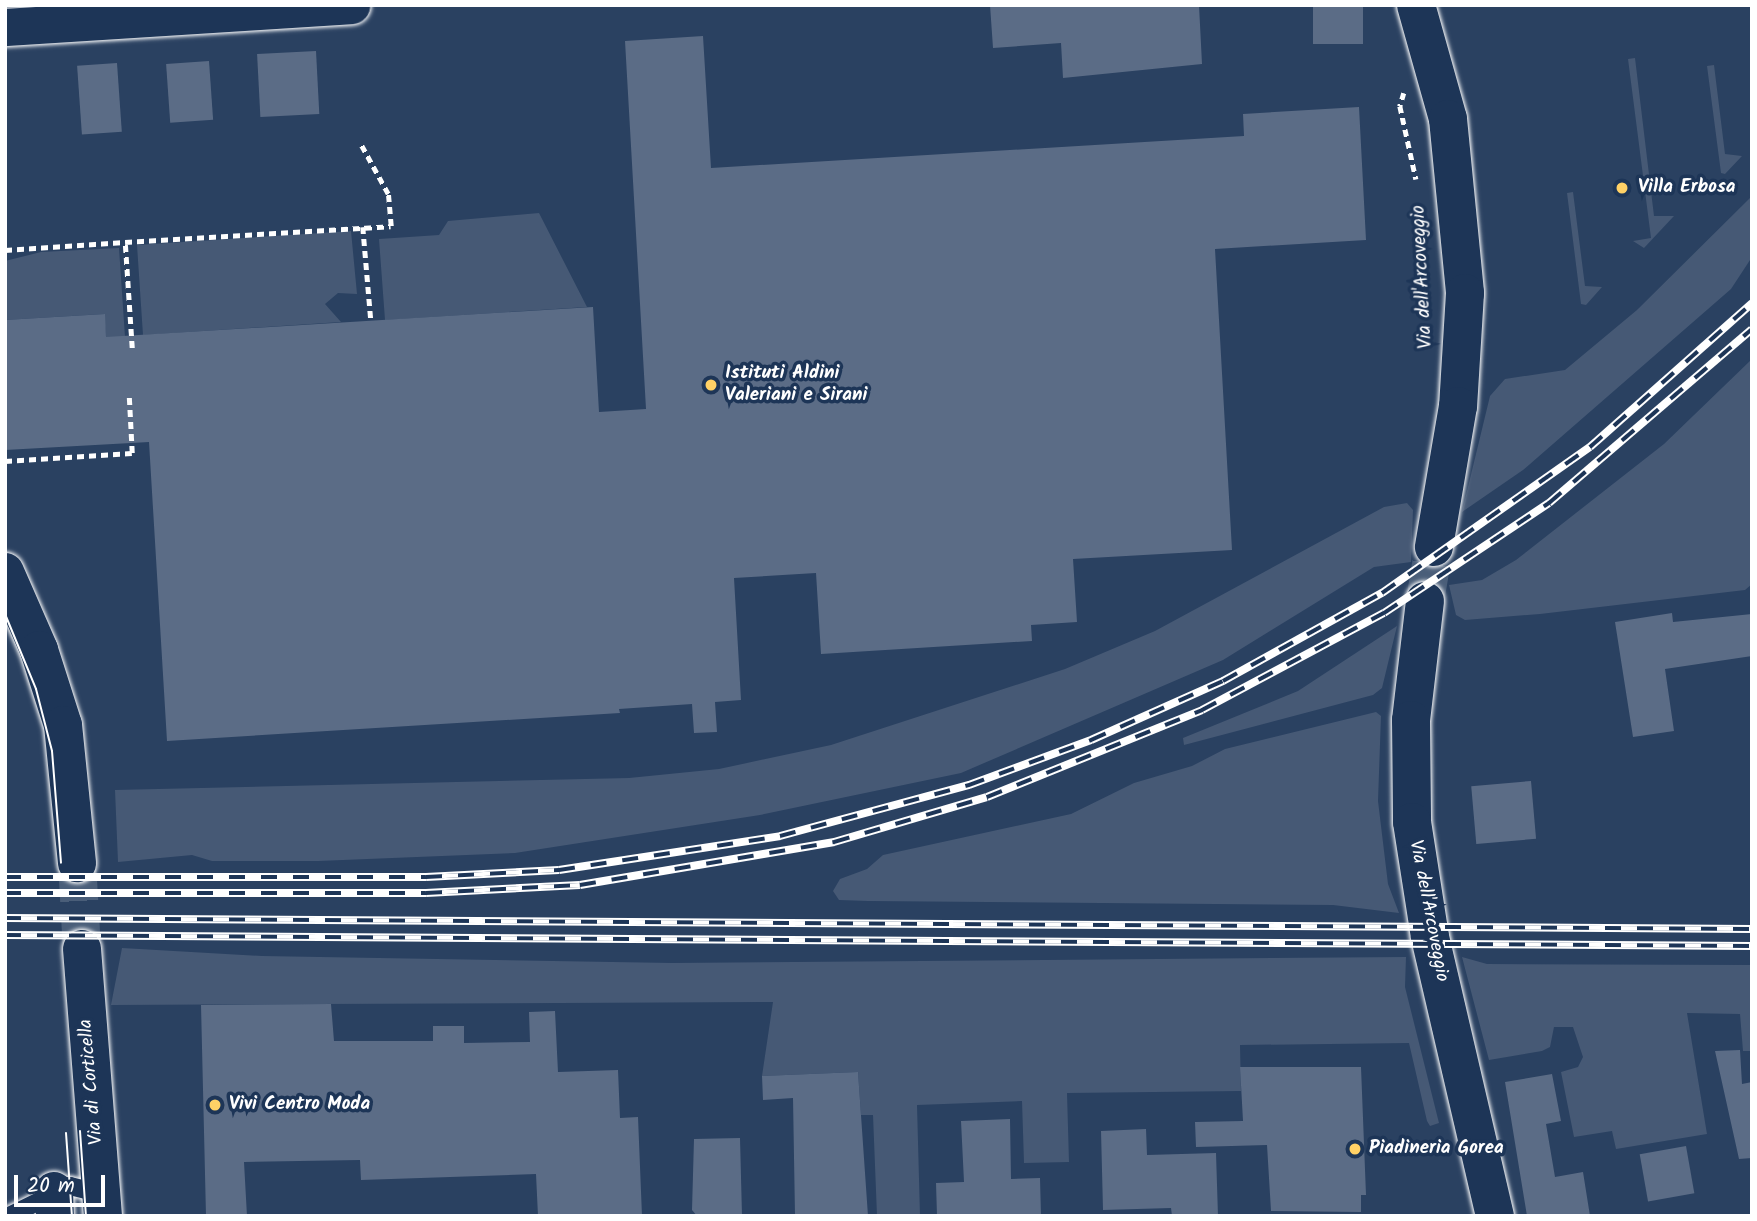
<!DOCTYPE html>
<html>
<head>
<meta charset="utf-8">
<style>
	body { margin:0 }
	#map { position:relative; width:1757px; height:1221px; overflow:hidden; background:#2a4161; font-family:Kalam,sans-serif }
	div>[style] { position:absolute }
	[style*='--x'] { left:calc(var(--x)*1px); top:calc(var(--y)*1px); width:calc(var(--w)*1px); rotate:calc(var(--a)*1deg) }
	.green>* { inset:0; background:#465975 }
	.building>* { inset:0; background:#5b6c86; transform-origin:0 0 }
	.secondary-tunnel>* { height:38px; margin-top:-19px; transform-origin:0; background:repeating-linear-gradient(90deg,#4a5e79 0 38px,transparent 0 57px) }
	.path>* { height:4.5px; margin-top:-2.25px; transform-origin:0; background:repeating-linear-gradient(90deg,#fff 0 7px,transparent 0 12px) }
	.roads { filter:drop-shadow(0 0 2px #fff) drop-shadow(0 0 2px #fff) }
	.lane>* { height:18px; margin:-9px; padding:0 9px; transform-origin:9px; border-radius:9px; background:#1d3557 }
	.street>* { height:37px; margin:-18.5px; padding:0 18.5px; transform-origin:18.5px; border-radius:18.5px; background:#1d3557 }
	.secondary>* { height:38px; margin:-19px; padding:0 19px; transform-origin:19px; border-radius:19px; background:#1d3557 }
	.tram>* { height:2px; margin:-1px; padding:0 1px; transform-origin:1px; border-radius:1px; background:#fff }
	.rail>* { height:8px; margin-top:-4px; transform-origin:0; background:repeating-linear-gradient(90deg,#1d3557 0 16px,#fff 0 32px); box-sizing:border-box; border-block:2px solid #fff }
	.dots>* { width:19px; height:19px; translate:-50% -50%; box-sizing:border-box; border:4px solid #1d3557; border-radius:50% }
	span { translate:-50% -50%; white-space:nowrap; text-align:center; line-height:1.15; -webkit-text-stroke:7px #1d3557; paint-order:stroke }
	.poi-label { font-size:19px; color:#fff; font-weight:700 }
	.left { translate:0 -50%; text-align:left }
	.street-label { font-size:19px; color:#fff }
	.frame { position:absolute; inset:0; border:7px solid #fff; pointer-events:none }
	.scale { position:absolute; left:14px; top:1175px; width:91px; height:32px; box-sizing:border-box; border:4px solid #fff; border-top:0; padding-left:9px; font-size:21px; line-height:24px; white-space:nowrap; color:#fff; -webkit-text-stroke:5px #1d3557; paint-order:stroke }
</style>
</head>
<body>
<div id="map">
	<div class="green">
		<div style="clip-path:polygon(1635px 58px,1654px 216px,1674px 216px,1644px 248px,1633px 241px,1651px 238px,1628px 59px)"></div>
		<div style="clip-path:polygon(1714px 65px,1725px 154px,1742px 156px,1725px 174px,1721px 173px,1707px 66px)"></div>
		<div style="clip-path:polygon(1573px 192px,1585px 286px,1602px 287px,1586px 305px,1581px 304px,1567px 193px)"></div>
		<div style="clip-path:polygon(1752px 196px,1752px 257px,1731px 289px,1523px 470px,1462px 512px,1490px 396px,1505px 379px,1565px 370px,1637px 310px)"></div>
		<div style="clip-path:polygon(539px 213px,587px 307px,385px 320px,379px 239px,439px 235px,448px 221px)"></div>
		<div style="clip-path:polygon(351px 231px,357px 294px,338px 293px,325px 304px,341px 322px,143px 335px,137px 245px)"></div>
		<div style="clip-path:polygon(119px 248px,125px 337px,106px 337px,104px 314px,5px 320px,5px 261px,41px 252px)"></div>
		<div style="clip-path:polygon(1752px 359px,1752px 584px,1745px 590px,1540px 614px,1465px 620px,1456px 615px,1449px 585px,1482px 580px,1516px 560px,1664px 444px)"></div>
		<div style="clip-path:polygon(1407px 503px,1413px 510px,1411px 562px,1374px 567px,1223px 660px,961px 773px,760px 815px,515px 853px,318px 861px,212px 861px,192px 855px,118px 862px,115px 790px,629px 778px,719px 769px,831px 745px,1065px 669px,1155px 631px,1384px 507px)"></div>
		<div style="clip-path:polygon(1397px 626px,1382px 688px,1373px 695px,1184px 745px,1183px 738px,1298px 691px)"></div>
		<div style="clip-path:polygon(1376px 712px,1381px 716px,1378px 801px,1388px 884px,1399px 913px,1333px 905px,868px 901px,839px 900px,833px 891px,840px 879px,867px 869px,883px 855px,1071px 814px,1134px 783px,1192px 766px,1225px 749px)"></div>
		<div style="clip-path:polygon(122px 948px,262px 956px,672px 963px,1406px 957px,1405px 987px,1439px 1123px,1430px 1126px,1427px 1121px,1409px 1043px,1240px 1045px,1241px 1091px,1067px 1093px,1069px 1162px,1024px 1163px,1022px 1101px,917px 1105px,920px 1216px,877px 1216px,873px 1115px,861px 1115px,858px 1072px,762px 1076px,773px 1002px,111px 1005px)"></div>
		<div style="clip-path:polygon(1462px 957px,1487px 964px,1752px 965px,1752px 1051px,1743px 1051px,1740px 1014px,1687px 1013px,1707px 1134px,1616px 1149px,1612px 1131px,1574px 1137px,1561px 1072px,1578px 1067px,1583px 1057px,1573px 1027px,1554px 1027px,1550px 1047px,1542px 1051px,1489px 1060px)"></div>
	</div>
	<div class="building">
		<div style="clip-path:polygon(990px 5px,1199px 5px,1202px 64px,1063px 78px,1061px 43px,993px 48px)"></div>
		<div style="left:1313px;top:5px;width:50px;height:39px"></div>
		<div style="clip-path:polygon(703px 36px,711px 168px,1244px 136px,1243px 114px,1359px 107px,1366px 240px,1215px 249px,1232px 550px,1073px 559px,1077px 622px,1031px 625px,1032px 641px,821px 654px,816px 573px,734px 578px,741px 700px,715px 702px,717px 732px,694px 733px,692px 704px,619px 709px,620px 713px,167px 741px,149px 442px,5px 450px,5px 320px,105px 314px,106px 337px,593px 307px,599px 412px,646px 409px,625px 41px)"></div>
		<div style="left:316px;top:51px;width:63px;height:59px;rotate:87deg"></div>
		<div style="left:209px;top:61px;width:59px;height:43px;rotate:86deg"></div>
		<div style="left:117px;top:63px;width:69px;height:40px;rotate:86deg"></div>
		<div style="clip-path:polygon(1672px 613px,1673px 622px,1752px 614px,1752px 656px,1665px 669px,1674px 731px,1633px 737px,1615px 622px)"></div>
		<div style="left:1531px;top:781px;width:58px;height:60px;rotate:85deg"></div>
		<div style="clip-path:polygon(331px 1004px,334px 1041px,433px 1041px,433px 1026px,464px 1026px,464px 1043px,530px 1042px,529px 1012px,555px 1011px,558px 1072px,618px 1070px,620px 1118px,638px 1117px,642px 1216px,538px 1216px,536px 1174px,361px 1180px,360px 1160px,244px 1162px,247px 1216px,206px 1216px,201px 1005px)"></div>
		<div style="clip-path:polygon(1740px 1050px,1742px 1084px,1752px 1082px,1752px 1158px,1739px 1159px,1715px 1051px)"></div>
		<div style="clip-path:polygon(1240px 1067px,1361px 1067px,1366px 1195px,1361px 1195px,1361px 1212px,1271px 1211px,1267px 1145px,1196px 1147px,1195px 1122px,1243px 1121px)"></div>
		<div style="clip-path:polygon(858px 1072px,868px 1216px,795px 1216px,793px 1098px,763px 1100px,762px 1076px)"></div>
		<div style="clip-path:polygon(1552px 1074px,1561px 1121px,1546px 1124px,1555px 1177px,1583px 1172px,1590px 1216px,1527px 1216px,1505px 1082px)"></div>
		<div style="clip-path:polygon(1010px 1119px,1011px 1179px,1040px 1178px,1041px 1216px,937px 1216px,936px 1183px,964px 1182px,961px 1121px)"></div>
		<div style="clip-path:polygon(1146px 1129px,1147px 1155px,1216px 1153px,1218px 1216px,1172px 1216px,1171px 1208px,1103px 1210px,1101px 1131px)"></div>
		<div style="clip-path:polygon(740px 1138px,742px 1216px,697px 1216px,692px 1210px,694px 1139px)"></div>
		<div style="left:1686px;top:1146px;width:48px;height:47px;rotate:80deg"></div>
	</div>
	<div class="secondary-tunnel">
		<div style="--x:1425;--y:601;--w:55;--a:-80.5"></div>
		<div style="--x:77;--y:863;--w:86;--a:86.7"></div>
	</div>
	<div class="path">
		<div style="--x:1404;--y:93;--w:14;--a:107"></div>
		<div style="--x:1400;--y:106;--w:75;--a:77.6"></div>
		<div style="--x:363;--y:227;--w:94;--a:85.1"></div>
		<div style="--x:5;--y:250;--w:120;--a:-3.8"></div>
		<div style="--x:132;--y:348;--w:106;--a:-93.8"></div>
		<div style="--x:125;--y:242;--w:266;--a:-3.4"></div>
		<div style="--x:391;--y:226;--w:32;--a:-95"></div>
		<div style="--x:388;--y:194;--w:58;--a:-118.8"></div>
		<div style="--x:5;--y:461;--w:127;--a:-3.6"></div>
		<div style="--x:132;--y:453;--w:57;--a:-93"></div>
	</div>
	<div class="roads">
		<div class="lane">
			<div style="--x:9;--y:1216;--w:68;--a:-26.2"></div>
			<div style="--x:70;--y:1186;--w:32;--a:14"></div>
		</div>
		<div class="street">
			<div style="--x:5;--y:27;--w:347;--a:-3.6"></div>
		</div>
		<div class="secondary">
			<div style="--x:1416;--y:5;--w:118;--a:74.3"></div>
			<div style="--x:1448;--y:119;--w:175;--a:84.4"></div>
			<div style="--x:1465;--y:293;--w:113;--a:93.5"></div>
			<div style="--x:1458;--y:406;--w:143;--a:99.7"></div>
			<div style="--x:5;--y:572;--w:85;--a:66.4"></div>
			<div style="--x:39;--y:650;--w:79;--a:72.3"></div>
			<div style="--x:63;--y:725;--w:139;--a:84.2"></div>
			<div style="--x:1425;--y:601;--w:120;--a:96.7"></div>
			<div style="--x:1411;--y:720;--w:102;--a:89.4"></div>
			<div style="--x:1412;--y:822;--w:116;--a:81.1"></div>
			<div style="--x:1430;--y:937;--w:286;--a:76.9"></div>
			<div style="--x:82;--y:949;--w:268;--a:85.5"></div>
			<div style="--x:54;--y:1191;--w:25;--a:88"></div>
		</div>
	</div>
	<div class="tram">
		<div style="--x:5;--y:614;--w:81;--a:67.5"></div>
		<div style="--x:36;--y:689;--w:64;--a:75.5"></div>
		<div style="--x:52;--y:751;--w:112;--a:85.4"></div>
		<div style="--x:80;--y:1131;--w:85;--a:86"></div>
		<div style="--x:66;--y:1133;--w:83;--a:85.9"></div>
	</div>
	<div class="rail">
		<div style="--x:5;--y:877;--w:421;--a:0"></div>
		<div style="--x:426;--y:877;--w:133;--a:-3"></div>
		<div style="--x:559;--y:870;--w:224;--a:-8.7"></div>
		<div style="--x:780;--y:836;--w:196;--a:-15.1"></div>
		<div style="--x:969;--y:785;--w:130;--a:-20.2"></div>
		<div style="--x:1091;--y:740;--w:145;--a:-24.1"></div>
		<div style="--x:1223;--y:681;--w:182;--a:-29"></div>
		<div style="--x:1382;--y:593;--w:254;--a:-35.1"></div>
		<div style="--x:1590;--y:447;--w:217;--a:-41.6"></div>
		<div style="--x:5;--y:893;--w:421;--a:0"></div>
		<div style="--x:426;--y:893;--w:154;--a:-3"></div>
		<div style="--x:580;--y:885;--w:258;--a:-9.6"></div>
		<div style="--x:834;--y:842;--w:159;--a:-16.4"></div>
		<div style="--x:987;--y:797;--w:232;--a:-22"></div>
		<div style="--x:1202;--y:710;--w:206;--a:-28.1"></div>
		<div style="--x:1384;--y:613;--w:198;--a:-33.7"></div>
		<div style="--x:1549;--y:503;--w:267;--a:-40.6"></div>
		<div style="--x:5;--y:918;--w:1747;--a:0.36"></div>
		<div style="--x:5;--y:935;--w:1747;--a:0.36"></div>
	</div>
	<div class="dots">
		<div style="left:1622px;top:188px;background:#ffd166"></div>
		<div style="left:711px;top:385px;background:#ffd166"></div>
		<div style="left:215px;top:1105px;background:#ffd166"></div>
		<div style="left:1355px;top:1149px;background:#ffd166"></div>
	</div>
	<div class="poi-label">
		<span class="left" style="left:1638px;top:188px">Villa Erbosa</span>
		<span class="left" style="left:725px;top:385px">Istituti Aldini<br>Valeriani e Sirani</span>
		<span class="left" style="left:229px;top:1105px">Vivi Centro Moda</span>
		<span class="left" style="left:1369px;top:1149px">Piadineria Gorea</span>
	</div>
	<div class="street-label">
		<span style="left:1423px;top:277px;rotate:-93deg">Via dell'Arcoveggio</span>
		<span style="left:1428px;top:911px;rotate:79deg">Via dell'Arcoveggio</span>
		<span style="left:92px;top:1082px;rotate:-95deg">Via di Corticella</span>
	</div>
	<div class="frame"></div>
	<div class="scale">20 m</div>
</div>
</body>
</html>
